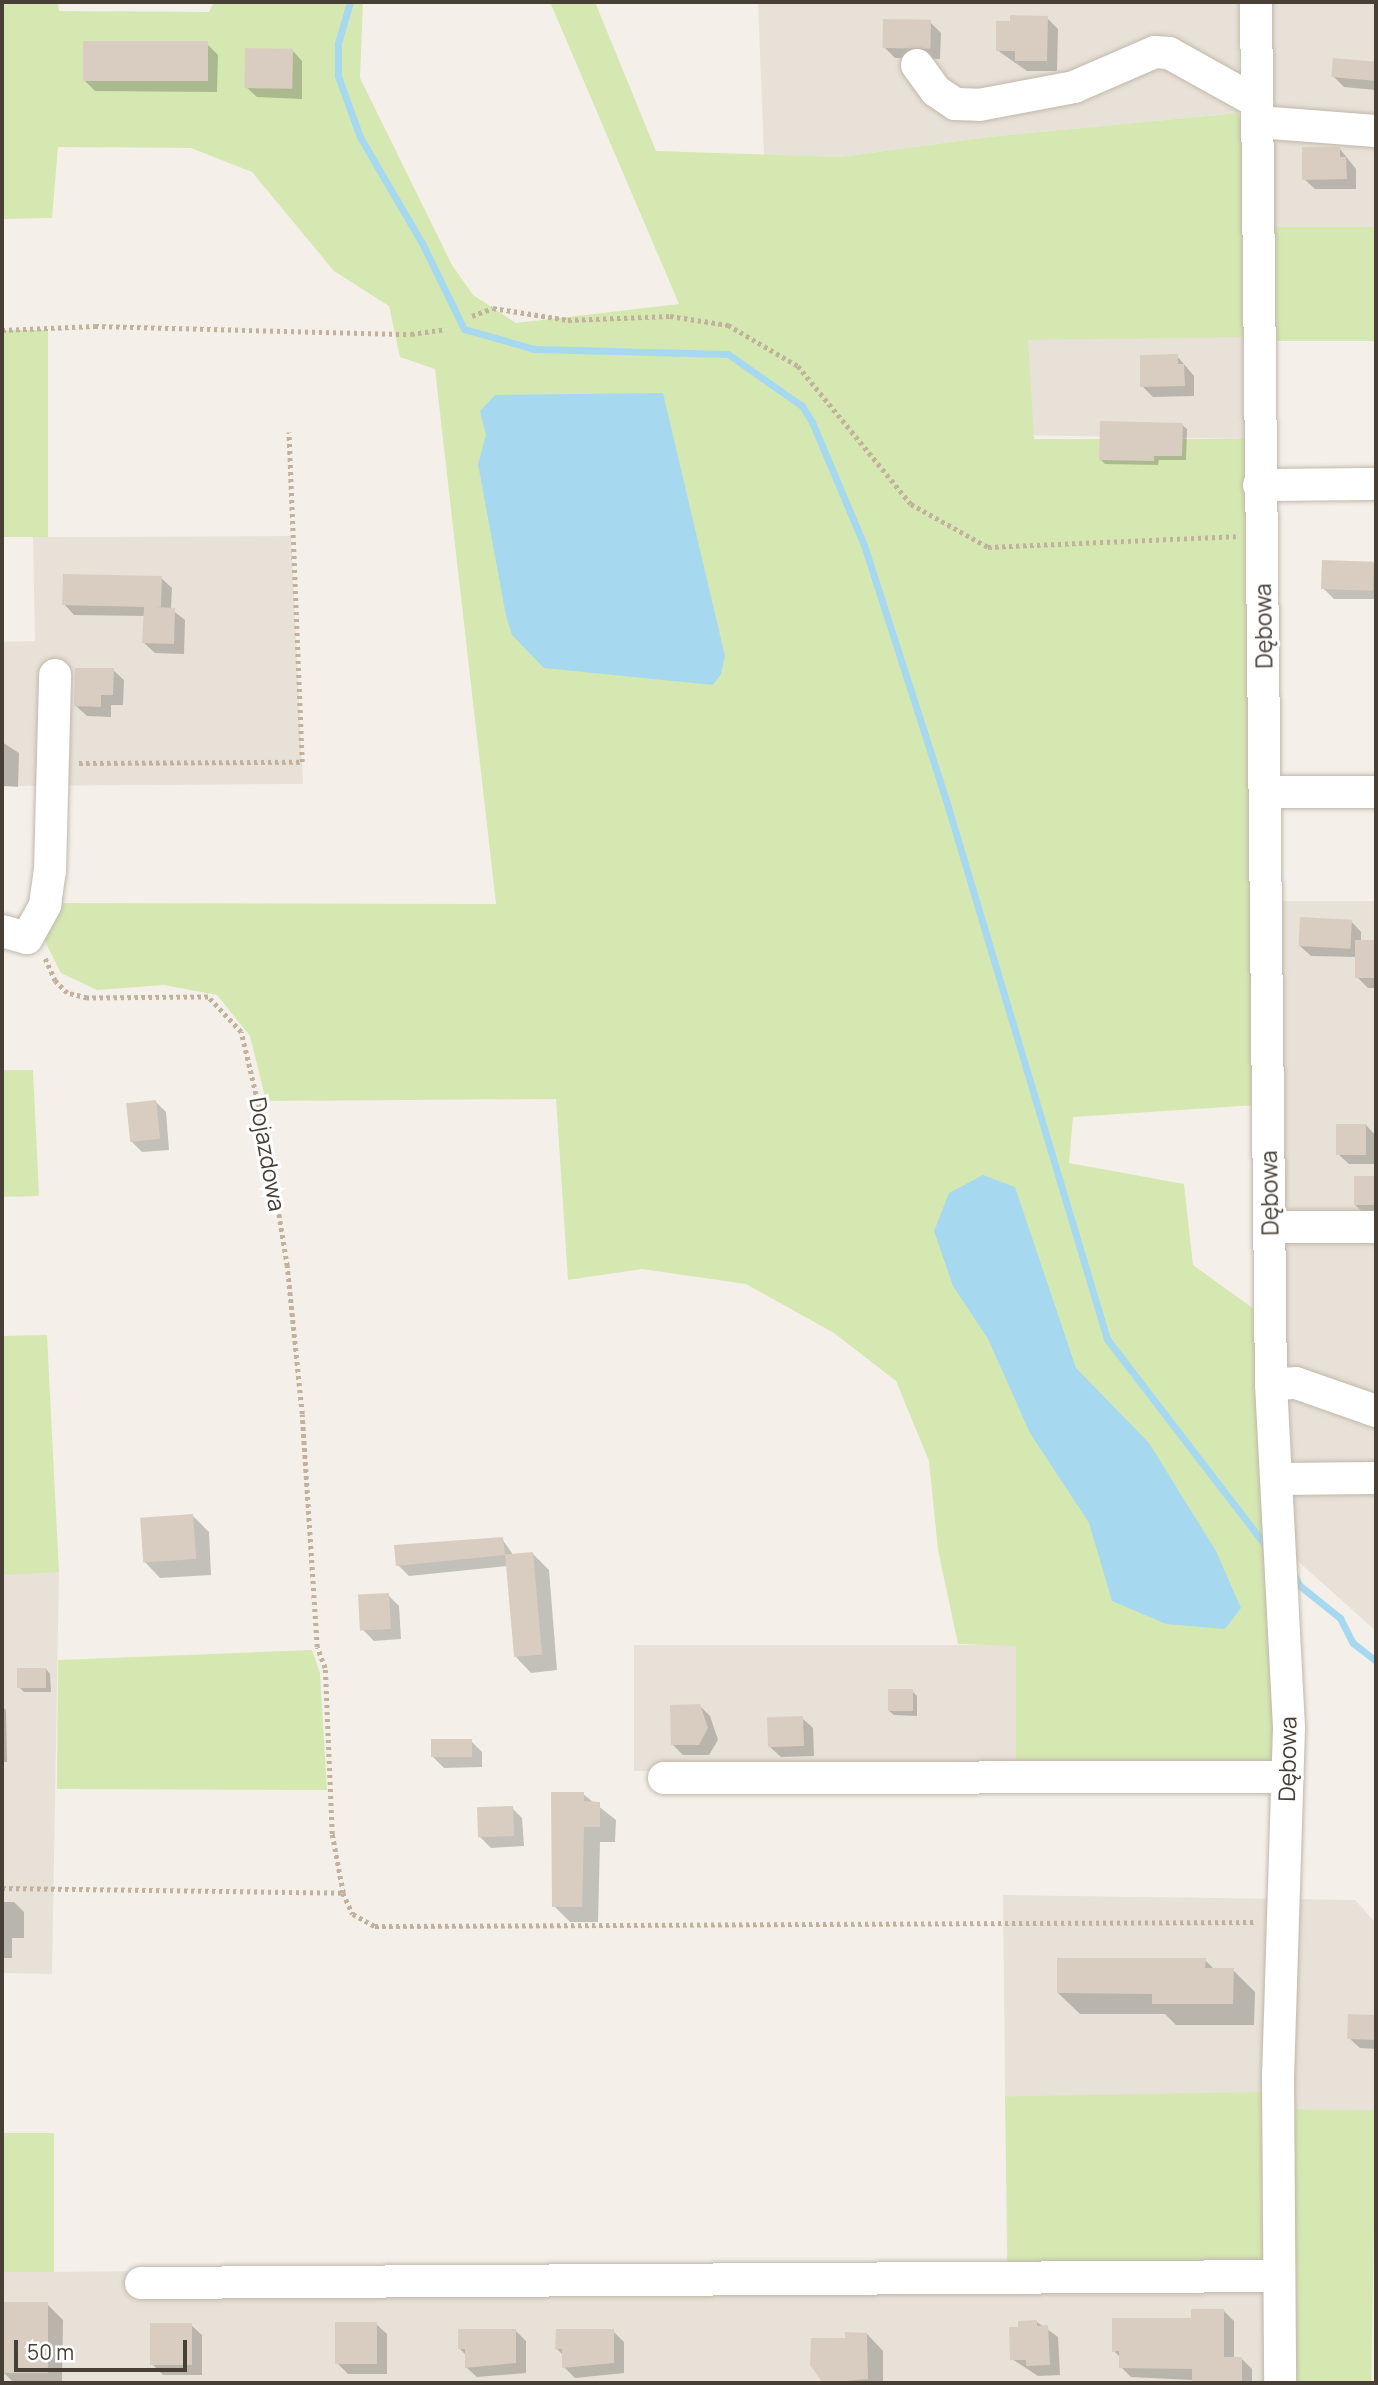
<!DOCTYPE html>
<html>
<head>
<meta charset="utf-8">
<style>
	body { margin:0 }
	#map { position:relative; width:1378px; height:2385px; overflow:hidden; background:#f4f0e9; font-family:Manrope,sans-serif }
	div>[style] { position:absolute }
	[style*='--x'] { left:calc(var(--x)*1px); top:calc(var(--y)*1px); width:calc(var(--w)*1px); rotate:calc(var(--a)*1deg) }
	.residential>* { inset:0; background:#e8e1d7; transform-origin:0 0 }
	.green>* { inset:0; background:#d5e8b2; transform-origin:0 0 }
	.water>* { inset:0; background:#a6d9f0 }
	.shadow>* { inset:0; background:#0003; transform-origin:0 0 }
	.stream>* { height:7px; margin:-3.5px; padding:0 3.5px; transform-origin:3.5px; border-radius:3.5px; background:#a6d9f0 }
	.building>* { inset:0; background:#d9cdc1; transform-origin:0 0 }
	.path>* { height:4.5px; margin-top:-2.25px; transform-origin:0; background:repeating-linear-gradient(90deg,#c2b19c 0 3.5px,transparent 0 7px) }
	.roads { filter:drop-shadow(0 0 2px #c0b7ab) drop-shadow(0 0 2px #c0b7ab) }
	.minor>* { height:32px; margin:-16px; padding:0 16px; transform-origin:16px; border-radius:16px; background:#fff }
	span { translate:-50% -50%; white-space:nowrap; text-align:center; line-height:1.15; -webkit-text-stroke:6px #fff; paint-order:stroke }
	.street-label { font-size:23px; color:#484037 }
	.frame { position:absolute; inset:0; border:4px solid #484037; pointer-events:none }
	.scale { position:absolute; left:14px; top:2340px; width:173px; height:32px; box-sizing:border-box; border:4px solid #484037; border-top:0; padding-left:9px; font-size:21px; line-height:24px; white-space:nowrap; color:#484037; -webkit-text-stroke:5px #fff; paint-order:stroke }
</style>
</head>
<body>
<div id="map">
	<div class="residential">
		<div style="clip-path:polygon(758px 2px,1239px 3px,1238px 113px,988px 137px,840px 157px,764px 155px)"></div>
		<div style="left:1268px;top:2px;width:108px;height:229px"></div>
		<div style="left:1247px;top:337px;width:102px;height:219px;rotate:91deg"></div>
		<div style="clip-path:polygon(291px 536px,303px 784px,2px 786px,2px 642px,35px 641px,33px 537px)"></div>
		<div style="left:1376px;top:901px;width:312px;height:103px;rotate:90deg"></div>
		<div style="clip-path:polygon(1281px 1241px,1376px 1241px,1376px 1631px,1291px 1555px)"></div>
		<div style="left:59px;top:1572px;width:402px;height:57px;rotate:91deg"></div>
		<div style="left:634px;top:1645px;width:382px;height:126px"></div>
		<div style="clip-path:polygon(1003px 1895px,1355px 1900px,1376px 1923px,1376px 2111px,1293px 2109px,1298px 2383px,2px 2383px,2px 2272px,1007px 2267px)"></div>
	</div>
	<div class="green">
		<div style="clip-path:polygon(2px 2px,58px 2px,59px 11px,209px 12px,214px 2px,363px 2px,360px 78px,452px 265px,473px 295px,516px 323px,679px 304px,550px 2px,595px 2px,656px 151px,840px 157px,988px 137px,1238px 113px,1247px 145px,1247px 337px,1028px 340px,1034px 439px,1246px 439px,1257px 1105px,1073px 1117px,1069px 1163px,1184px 1184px,1193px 1265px,1258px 1312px,1278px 1761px,1016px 1768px,1016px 1646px,958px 1644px,938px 1550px,929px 1461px,896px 1381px,834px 1333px,746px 1284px,642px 1269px,568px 1280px,556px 1099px,266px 1101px,250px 1036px,217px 995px,164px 985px,97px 990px,61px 973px,44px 940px,60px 903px,496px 904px,435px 369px,400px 357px,389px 306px,334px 271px,252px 172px,191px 148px,58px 147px,52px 218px,2px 219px)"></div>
		<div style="left:1376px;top:227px;width:114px;height:109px;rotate:90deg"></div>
		<div style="left:2px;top:330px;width:46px;height:207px"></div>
		<div style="clip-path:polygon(2px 1070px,33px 1070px,39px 1196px,2px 1197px)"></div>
		<div style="clip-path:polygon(47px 1335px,59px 1572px,2px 1575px,2px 1336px)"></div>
		<div style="clip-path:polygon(312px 1650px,320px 1673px,327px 1790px,57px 1789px,58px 1660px)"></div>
		<div style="left:1264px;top:2092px;width:172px;height:259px;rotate:89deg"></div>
		<div style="left:1293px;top:2109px;width:83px;height:274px;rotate:1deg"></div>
		<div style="left:2px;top:2133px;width:52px;height:139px"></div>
	</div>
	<div class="water">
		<div style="clip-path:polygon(663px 393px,725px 656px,721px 674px,713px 685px,544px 668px,512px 635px,506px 616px,478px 464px,486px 435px,480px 411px,495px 395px)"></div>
		<div style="clip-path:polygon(983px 1175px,1015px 1187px,1076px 1368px,1149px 1443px,1216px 1551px,1241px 1608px,1225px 1629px,1166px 1624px,1112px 1601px,1089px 1523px,1030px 1433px,988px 1339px,953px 1286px,934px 1231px,949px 1193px)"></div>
	</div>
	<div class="shadow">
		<div style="clip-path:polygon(1047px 18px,1058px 29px,1057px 71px,1027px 71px,997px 50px)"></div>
		<div style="clip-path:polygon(930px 22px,941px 33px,940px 59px,895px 58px,884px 47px)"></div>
		<div style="clip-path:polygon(207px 44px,218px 55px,217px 92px,95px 91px,84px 80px)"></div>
		<div style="clip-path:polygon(292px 50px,302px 61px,302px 99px,257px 97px,246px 87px)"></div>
		<div style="clip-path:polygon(1335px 60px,1376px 63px,1376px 90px,1344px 87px,1333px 76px)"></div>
		<div style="clip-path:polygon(1340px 149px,1356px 169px,1356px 189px,1315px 189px,1304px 179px)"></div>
		<div style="clip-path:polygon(1177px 356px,1194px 376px,1194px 396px,1153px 397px,1142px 386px)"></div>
		<div style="clip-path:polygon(1182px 425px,1187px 429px,1186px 460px,1159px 460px,1158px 465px,1105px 464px,1101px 460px)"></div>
		<div style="clip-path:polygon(1324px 561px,1376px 564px,1376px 599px,1334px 599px,1323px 588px)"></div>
		<div style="clip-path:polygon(161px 578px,172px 588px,171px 609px,185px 620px,184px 654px,155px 653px,144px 643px,145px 616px,74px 615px,64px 604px)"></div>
		<div style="clip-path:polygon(113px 670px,124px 680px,123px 705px,111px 705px,111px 717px,87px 716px,76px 706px)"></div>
		<div style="clip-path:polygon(2px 742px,19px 753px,18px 787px,2px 786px)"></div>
		<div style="left:2px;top:845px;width:2px;height:50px;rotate:63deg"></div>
		<div style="clip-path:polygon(1351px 921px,1361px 932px,1361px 942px,1376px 942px,1376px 988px,1368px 988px,1357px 977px,1357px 957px,1311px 956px,1300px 946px)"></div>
		<div style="clip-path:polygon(156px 1102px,166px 1112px,169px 1150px,142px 1152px,131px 1141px)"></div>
		<div style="clip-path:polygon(1366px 1125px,1376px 1136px,1376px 1164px,1349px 1164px,1338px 1154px)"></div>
		<div style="clip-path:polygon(1375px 1178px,1376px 1215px,1366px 1215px,1355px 1205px)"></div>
		<div style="clip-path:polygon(193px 1516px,209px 1532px,211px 1575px,160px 1578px,144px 1561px)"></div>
		<div style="clip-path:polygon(502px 1539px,514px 1556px,533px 1554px,549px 1570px,557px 1670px,531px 1673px,515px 1656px,507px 1566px,409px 1576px,398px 1565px)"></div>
		<div style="clip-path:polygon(388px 1595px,399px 1606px,401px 1639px,374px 1641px,363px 1630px)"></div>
		<div style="clip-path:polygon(46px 1669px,50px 1674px,51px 1692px,24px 1692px,19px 1687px)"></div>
		<div style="clip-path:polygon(912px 1691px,917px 1696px,917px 1716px,894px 1715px,889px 1711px)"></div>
		<div style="clip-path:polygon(2px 1706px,6px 1710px,7px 1762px,2px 1762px)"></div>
		<div style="clip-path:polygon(700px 1706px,710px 1716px,718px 1740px,709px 1755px,683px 1755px,673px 1745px)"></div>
		<div style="clip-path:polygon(802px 1718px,813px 1728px,814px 1756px,781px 1757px,770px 1747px)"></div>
		<div style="clip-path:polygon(471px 1741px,482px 1752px,482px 1767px,444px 1768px,433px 1757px)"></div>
		<div style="clip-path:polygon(583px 1794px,616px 1820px,615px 1842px,600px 1842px,598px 1922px,570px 1922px,554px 1906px)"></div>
		<div style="clip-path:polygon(512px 1808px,522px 1818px,524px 1846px,491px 1848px,480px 1837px)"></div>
		<div style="clip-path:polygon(2px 1902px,14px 1902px,24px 1912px,24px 1938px,12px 1938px,12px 1958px,2px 1958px)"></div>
		<div style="clip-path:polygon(1205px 1960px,1215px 1970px,1233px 1970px,1255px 1992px,1254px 2025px,1176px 2025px,1165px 2014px,1080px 2014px,1058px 1993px)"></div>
		<div style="clip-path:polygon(1349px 2016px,1376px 2016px,1376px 2049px,1360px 2048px,1349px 2038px)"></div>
		<div style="clip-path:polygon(47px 2304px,63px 2320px,62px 2383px,14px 2383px,3px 2372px)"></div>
		<div style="clip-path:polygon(1223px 2310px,1234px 2321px,1234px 2358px,1241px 2358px,1252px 2369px,1252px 2383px,1131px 2377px,1121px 2367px,1121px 2358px,1114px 2351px)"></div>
		<div style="clip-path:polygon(1037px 2322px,1058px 2337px,1060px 2375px,1038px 2376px,1012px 2359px,1020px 2328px)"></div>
		<div style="clip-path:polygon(376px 2324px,387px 2334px,387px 2374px,348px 2374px,337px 2363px)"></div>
		<div style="clip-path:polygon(191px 2325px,202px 2335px,202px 2375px,163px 2375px,152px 2364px)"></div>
		<div style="clip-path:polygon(516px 2331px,526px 2341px,526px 2373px,477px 2377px,466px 2367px,466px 2355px,459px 2348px)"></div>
		<div style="clip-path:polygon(613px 2331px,624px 2342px,624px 2373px,575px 2378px,564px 2367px,564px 2356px,557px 2349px)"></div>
		<div style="clip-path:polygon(867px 2334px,883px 2351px,883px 2383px,825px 2383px,847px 2340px)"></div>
	</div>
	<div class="stream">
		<div style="--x:350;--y:2;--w:43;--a:106.3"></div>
		<div style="--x:338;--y:43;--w:33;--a:90"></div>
		<div style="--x:338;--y:76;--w:65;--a:70.2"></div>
		<div style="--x:360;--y:137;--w:123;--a:59.7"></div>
		<div style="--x:422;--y:243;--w:96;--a:64"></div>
		<div style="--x:464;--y:329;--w:73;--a:15.9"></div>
		<div style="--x:534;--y:349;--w:194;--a:1.5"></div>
		<div style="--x:728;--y:354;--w:90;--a:35.1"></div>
		<div style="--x:802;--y:406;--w:19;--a:58"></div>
		<div style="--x:812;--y:422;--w:134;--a:67.1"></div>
		<div style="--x:864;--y:545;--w:275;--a:72.2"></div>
		<div style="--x:948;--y:807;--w:555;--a:73.36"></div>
		<div style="--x:1107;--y:1339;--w:265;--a:52.5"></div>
		<div style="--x:1293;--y:1573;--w:13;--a:63"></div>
		<div style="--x:1299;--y:1585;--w:53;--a:38.8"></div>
		<div style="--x:1340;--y:1618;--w:28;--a:63"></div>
		<div style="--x:1353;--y:1643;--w:29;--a:38"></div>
	</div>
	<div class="building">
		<div style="clip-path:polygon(1010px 15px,1048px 16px,1047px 61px,1015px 61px,1015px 51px,996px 51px,996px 21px,1010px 21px)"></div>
		<div style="left:883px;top:19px;width:48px;height:29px;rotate:1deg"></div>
		<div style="left:83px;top:41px;width:125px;height:40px"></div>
		<div style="left:245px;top:48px;width:48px;height:40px;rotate:1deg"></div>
		<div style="left:1333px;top:58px;width:43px;height:19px;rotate:5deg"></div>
		<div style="clip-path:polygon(1302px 147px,1340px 147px,1340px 157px,1346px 157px,1347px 179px,1302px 180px)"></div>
		<div style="clip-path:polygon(1178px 354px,1178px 364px,1184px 364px,1185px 386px,1140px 387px,1140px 355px)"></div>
		<div style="clip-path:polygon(1100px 421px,1183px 423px,1182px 456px,1154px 456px,1154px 461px,1099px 460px)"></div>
		<div style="left:1322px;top:560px;width:52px;height:29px;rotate:2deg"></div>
		<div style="clip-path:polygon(63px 574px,162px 576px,161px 607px,155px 607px,175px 608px,174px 644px,142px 643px,144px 607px,62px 605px)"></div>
		<div style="clip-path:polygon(75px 668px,114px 668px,113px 695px,101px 695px,101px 707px,74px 706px)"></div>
		<div style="left:1300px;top:917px;width:52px;height:29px;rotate:3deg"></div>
		<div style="left:1355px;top:940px;width:21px;height:38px"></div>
		<div style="left:156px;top:1100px;width:39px;height:30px;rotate:84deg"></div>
		<div style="left:1336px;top:1124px;width:30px;height:31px"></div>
		<div style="left:1354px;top:1176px;width:22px;height:29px"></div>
		<div style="left:193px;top:1514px;width:45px;height:53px;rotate:86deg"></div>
		<div style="clip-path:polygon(503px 1537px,505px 1555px,396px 1566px,394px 1545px)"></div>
		<div style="left:533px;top:1552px;width:103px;height:28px;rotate:85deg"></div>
		<div style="left:389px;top:1593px;width:36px;height:31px;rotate:87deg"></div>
		<div style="left:17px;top:1668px;width:29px;height:20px"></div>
		<div style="left:913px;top:1689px;width:22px;height:25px;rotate:90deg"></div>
		<div style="clip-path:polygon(700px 1704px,708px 1728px,699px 1745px,671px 1745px,670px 1705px)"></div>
		<div style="left:803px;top:1716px;width:30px;height:36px;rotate:88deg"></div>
		<div style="left:472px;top:1739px;width:18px;height:41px;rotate:90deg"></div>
		<div style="clip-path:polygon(551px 1792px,584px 1792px,584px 1801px,600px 1802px,600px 1827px,584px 1827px,582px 1907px,552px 1907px)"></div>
		<div style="left:513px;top:1806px;width:30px;height:36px;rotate:88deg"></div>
		<div style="clip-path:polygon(1057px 1958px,1206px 1958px,1205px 1968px,1234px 1968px,1233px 2004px,1152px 2004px,1152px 1994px,1057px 1993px)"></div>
		<div style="left:1348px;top:2014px;width:28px;height:25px;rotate:2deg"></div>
		<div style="left:3px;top:2302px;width:45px;height:71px"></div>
		<div style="clip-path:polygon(1191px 2309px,1224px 2309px,1224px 2357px,1242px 2357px,1242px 2383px,1192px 2383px,1192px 2369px,1119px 2368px,1119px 2351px,1112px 2352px,1112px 2318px,1191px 2318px)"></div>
		<div style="clip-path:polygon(1037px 2320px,1037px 2326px,1048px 2325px,1050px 2365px,1026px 2366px,1026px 2360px,1010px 2360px,1009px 2327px,1018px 2327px,1018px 2321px)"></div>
		<div style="left:335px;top:2322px;width:42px;height:42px"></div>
		<div style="left:150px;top:2323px;width:42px;height:42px"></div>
		<div style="clip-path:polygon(458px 2329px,516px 2329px,516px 2363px,465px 2368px,465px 2349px,458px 2349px)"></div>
		<div style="clip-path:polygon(556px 2329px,614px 2329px,614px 2363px,562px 2368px,562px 2349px,555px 2349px)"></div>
		<div style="clip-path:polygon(845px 2332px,867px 2333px,868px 2379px,823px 2383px,810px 2365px,811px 2338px,845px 2338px)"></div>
	</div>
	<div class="path">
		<div style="--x:472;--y:316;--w:22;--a:-21"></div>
		<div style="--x:493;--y:308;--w:76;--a:9.1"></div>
		<div style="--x:568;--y:320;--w:102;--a:-2.2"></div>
		<div style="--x:670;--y:316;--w:59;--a:8.8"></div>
		<div style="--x:728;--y:325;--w:81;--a:30.4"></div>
		<div style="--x:798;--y:366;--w:178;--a:50.7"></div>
		<div style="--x:911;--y:504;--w:88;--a:29.2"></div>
		<div style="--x:988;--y:547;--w:248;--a:-2.5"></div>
		<div style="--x:2;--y:330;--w:93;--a:-2.5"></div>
		<div style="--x:95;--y:326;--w:316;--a:1.5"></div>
		<div style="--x:411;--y:334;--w:35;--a:-8"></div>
		<div style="--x:79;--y:763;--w:223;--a:-0.3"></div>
		<div style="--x:302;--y:762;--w:330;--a:-92.3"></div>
		<div style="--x:2;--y:1888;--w:341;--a:0.8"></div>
		<div style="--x:343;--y:1893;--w:60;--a:-100.6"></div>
		<div style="--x:332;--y:1834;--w:166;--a:-92.4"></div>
		<div style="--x:325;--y:1668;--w:22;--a:-111"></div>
		<div style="--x:317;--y:1647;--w:233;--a:-93.7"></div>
		<div style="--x:302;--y:1414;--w:149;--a:-95.8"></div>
		<div style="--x:287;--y:1266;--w:126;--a:-99.2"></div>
		<div style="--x:267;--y:1142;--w:113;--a:-103.3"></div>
		<div style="--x:241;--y:1032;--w:48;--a:-133.3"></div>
		<div style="--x:208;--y:997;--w:121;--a:179.5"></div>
		<div style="--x:87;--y:998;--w:21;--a:-166"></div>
		<div style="--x:67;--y:993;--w:17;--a:-135"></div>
		<div style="--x:55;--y:981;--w:27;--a:-114"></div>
		<div style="--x:343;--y:1893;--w:23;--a:65"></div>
		<div style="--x:353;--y:1914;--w:25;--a:29"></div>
		<div style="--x:375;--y:1926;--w:881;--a:-0.26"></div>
	</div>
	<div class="roads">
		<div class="minor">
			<div style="--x:1256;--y:2;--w:1382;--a:89.38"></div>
			<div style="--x:1271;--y:1384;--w:344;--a:87"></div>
			<div style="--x:1289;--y:1728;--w:346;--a:91.8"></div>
			<div style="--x:1278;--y:2074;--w:309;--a:89.6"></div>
			<div style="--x:917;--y:65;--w:32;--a:54"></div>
			<div style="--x:936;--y:91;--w:23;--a:34"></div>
			<div style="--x:955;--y:104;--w:24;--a:2"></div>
			<div style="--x:979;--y:105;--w:97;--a:-10.7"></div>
			<div style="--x:1074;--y:87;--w:88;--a:-23.4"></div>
			<div style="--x:1155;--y:52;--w:14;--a:4"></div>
			<div style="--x:1169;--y:53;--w:101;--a:29.1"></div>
			<div style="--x:1258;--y:122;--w:118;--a:4.4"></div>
			<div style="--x:1259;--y:485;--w:117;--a:-0.5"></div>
			<div style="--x:1265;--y:792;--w:111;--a:0"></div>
			<div style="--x:2;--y:931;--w:26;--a:16"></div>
			<div style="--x:27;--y:938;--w:38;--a:-61"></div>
			<div style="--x:45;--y:905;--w:34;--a:-82"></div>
			<div style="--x:50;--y:871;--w:196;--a:-88.5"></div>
			<div style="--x:1270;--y:1227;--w:106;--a:0"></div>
			<div style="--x:1271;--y:1384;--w:25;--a:-2"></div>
			<div style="--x:1296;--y:1383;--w:85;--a:19.3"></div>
			<div style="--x:1277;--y:1479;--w:99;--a:-0.6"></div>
			<div style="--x:664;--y:1778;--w:623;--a:-0.09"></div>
			<div style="--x:141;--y:2283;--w:1136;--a:-0.35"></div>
		</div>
	</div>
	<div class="street-label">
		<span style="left:1263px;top:626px;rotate:-91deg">Dębowa</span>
		<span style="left:268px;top:1154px;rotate:80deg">Dojazdowa</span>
		<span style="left:1269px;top:1193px;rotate:-91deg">Dębowa</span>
		<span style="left:1287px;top:1759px;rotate:-89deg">Dębowa</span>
	</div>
	<div class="frame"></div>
	<div class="scale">50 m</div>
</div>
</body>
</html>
